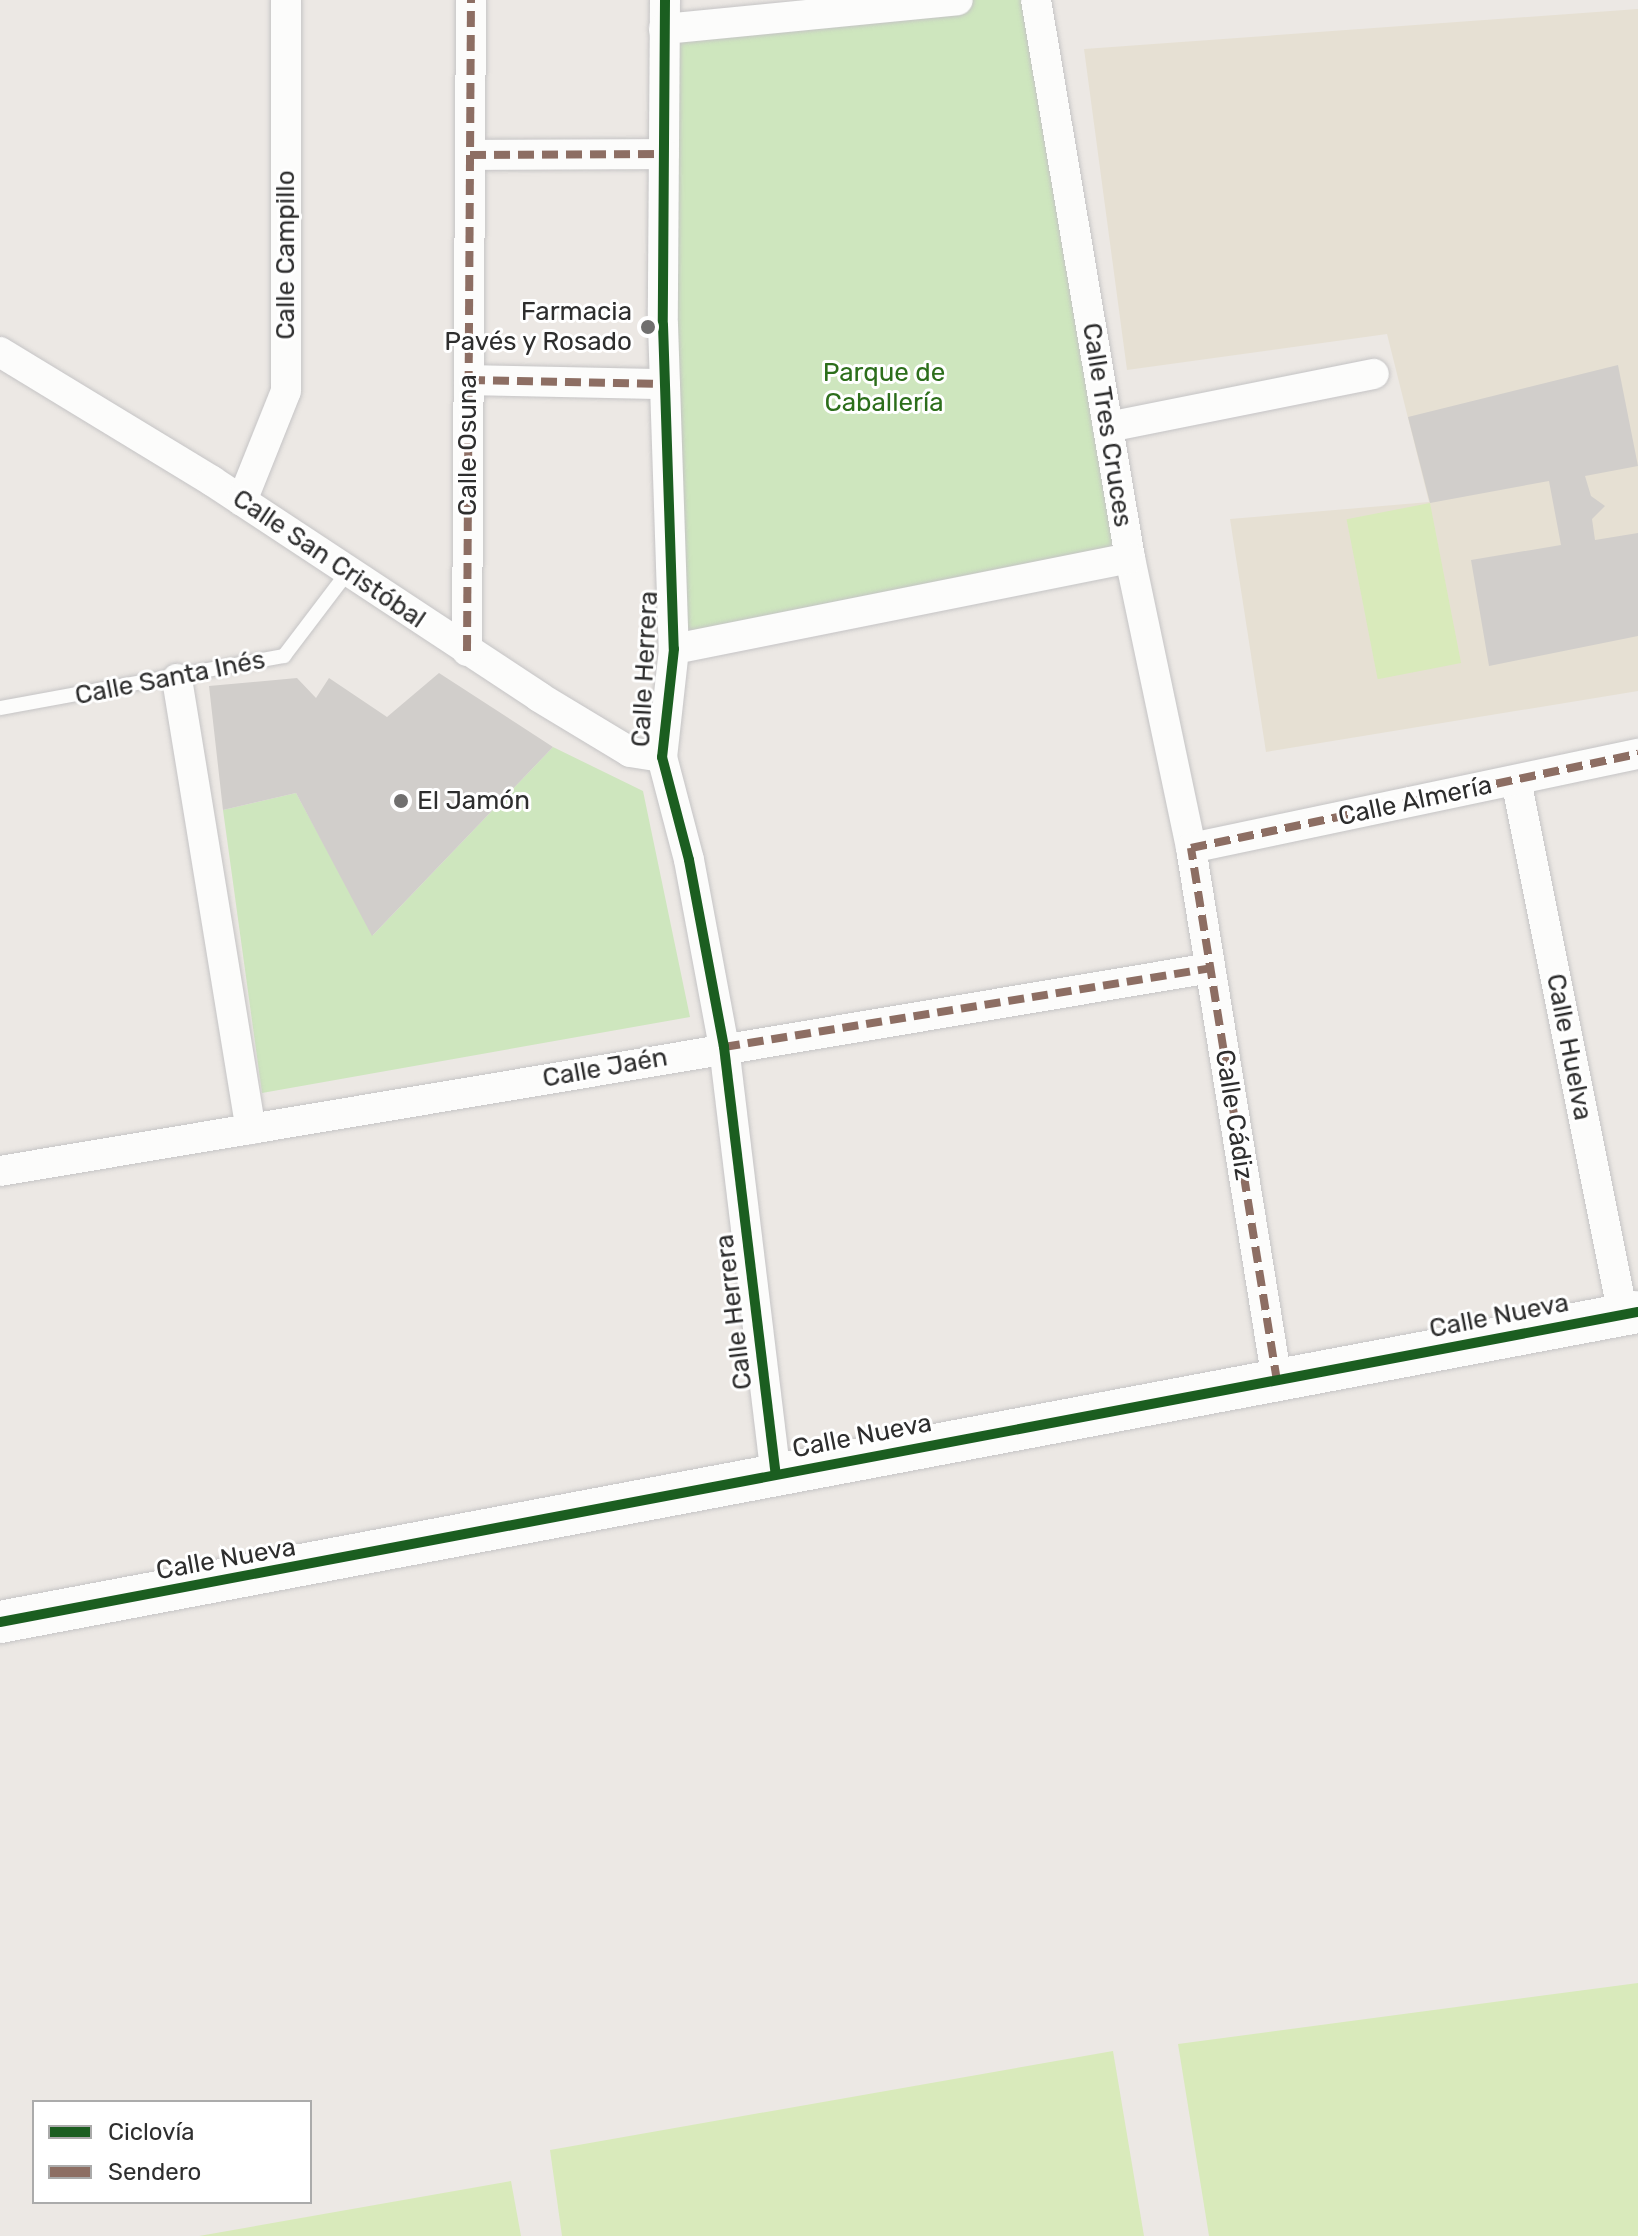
<!DOCTYPE html>
<html>
<head>
<meta charset="utf-8">
<style>
	body { margin:0 }
	#map { position:relative; width:1638px; height:2236px; overflow:hidden; background:#ece8e4; font-family:Rubik,sans-serif }
	div>[style] { position:absolute }
	[style*='--x'] { left:calc(var(--x)*1px); top:calc(var(--y)*1px); width:calc(var(--w)*1px); rotate:calc(var(--a)*1deg) }
	.education>* { inset:0; background:#e6e0d3 }
	.green>* { inset:0; background:#cee6be }
	.pitch>* { inset:0; background:#d9eabb; transform-origin:0 0 }
	.building>* { inset:0; background:#d1cecb }
	.roads { filter:drop-shadow(0 0 2px #c5c4c5) drop-shadow(0 0 2px #c5c4c5) }
	.lane>* { height:14px; margin:-7px; padding:0 7px; transform-origin:7px; border-radius:7px; background:#fcfcfb }
	.street>* { height:30px; margin:-15px; padding:0 15px; transform-origin:15px; border-radius:15px; background:#fcfcfb }
	.secondary>* { height:42px; margin:-21px; padding:0 21px; transform-origin:21px; border-radius:21px; background:#fcfcfb }
	.quiet>* { height:8px; margin-top:-4px; transform-origin:0; background:repeating-linear-gradient(90deg,#8d6e63 0 16px,transparent 0 24px) }
	.cycleway>* { height:10px; margin:-5px; padding:0 5px; transform-origin:5px; border-radius:5px; background:#1b5e20 }
	.dots>* { width:22px; height:22px; translate:-50% -50%; box-sizing:border-box; border:4px solid #fff; border-radius:50% }
	span { translate:-50% -50%; white-space:nowrap; text-align:center; line-height:1.15; -webkit-text-stroke:6px #fff; paint-order:stroke }
	.street-label { font-size:26px; color:#2e2e2e }
	.poi-label { font-size:26px; color:#2e2e2e }
	.right { translate:-100% -50%; text-align:right }
	.left { translate:0 -50%; text-align:left }
	.park-label { font-size:26px; color:#2c6e1b }
	.legend { position:absolute; left:32px; top:2100px; width:280px; height:104px; box-sizing:border-box; background:#fff; border:2px solid #ababab; margin:0; padding:10px 14px; list-style:none; font-size:24px; color:#2e2e2e }
	.legend li { display:flex; align-items:center; gap:16px; height:40px }
	.legend b { width:40px; border:2px solid #ababab }
</style>
</head>
<body>
<div id="map">
	<div class="education">
		<div style="clip-path:polygon(1638px 9px,1638px 691px,1266px 752px,1230px 519px,1429px 502px,1387px 334px,1127px 370px,1084px 49px)"></div>
	</div>
	<div class="green">
		<div style="clip-path:polygon(915px 0,1036px 0,1130px 558px,674px 649px,664px 29px)"></div>
		<div style="clip-path:polygon(553px 747px,643px 791px,690px 1017px,262px 1093px,223px 810px,296px 793px,373px 935px)"></div>
	</div>
	<div class="pitch">
		<div style="left:1430px;top:503px;width:163px;height:85px;rotate:79deg"></div>
		<div style="clip-path:polygon(1638px 1983px,1638px 2236px,1209px 2236px,1178px 2044px)"></div>
		<div style="clip-path:polygon(1113px 2051px,1144px 2236px,562px 2236px,550px 2150px)"></div>
		<div style="clip-path:polygon(511px 2181px,521px 2236px,199px 2236px)"></div>
	</div>
	<div class="building">
		<div style="clip-path:polygon(1618px 365px,1638px 466px,1585px 476px,1591px 496px,1605px 506px,1592px 519px,1595px 540px,1638px 533px,1638px 636px,1489px 666px,1471px 560px,1561px 545px,1549px 481px,1430px 503px,1408px 417px)"></div>
		<div style="clip-path:polygon(439px 673px,553px 747px,372px 936px,296px 793px,223px 810px,209px 686px,297px 678px,316px 698px,329px 678px,387px 717px)"></div>
	</div>
	<div class="roads">
		<div class="lane">
			<div style="--x:0;--y:708;--w:289;--a:-10.4"></div>
			<div style="--x:284;--y:656;--w:104;--a:-52.8"></div>
		</div>
		<div class="street">
			<div style="--x:665;--y:0;--w:325;--a:90.4"></div>
			<div style="--x:663;--y:325;--w:324;--a:88.1"></div>
			<div style="--x:674;--y:649;--w:109;--a:96.3"></div>
			<div style="--x:662;--y:757;--w:106;--a:75.3"></div>
			<div style="--x:689;--y:860;--w:190;--a:79.4"></div>
			<div style="--x:724;--y:1047;--w:430;--a:83.1"></div>
			<div style="--x:1036;--y:0;--w:566;--a:80.44"></div>
			<div style="--x:1130;--y:558;--w:296;--a:78.1"></div>
			<div style="--x:1191;--y:848;--w:540;--a:80.83"></div>
			<div style="--x:664;--y:29;--w:295;--a:-5.6"></div>
			<div style="--x:470;--y:155;--w:194;--a:-0.3"></div>
			<div style="--x:0;--y:352;--w:248;--a:31.3"></div>
			<div style="--x:212;--y:481;--w:392;--a:33.4"></div>
			<div style="--x:539;--y:697;--w:106;--a:31.1"></div>
			<div style="--x:630;--y:752;--w:32;--a:9"></div>
			<div style="--x:469;--y:380;--w:196;--a:1.2"></div>
			<div style="--x:1108;--y:427;--w:271;--a:-11.3"></div>
			<div style="--x:242;--y:501;--w:118;--a:-68.2"></div>
			<div style="--x:286;--y:391;--w:391;--a:-90"></div>
			<div style="--x:674;--y:649;--w:465;--a:-11.3"></div>
			<div style="--x:467;--y:651;--w:651;--a:-89.65"></div>
			<div style="--x:177;--y:679;--w:456;--a:80.7"></div>
			<div style="--x:1516;--y:780;--w:546;--a:78.69"></div>
			<div style="--x:1191;--y:848;--w:457;--a:-11.9"></div>
			<div style="--x:0;--y:1171;--w:1227;--a:-9.52"></div>
		</div>
		<div class="secondary">
			<div style="--x:0;--y:1622;--w:1667;--a:-10.72"></div>
		</div>
	</div>
	<div class="quiet">
		<div style="--x:470;--y:155;--w:194;--a:-0.3"></div>
		<div style="--x:469;--y:380;--w:196;--a:1.2"></div>
		<div style="--x:467;--y:651;--w:651;--a:-89.65"></div>
		<div style="--x:724;--y:1047;--w:492;--a:-9.2"></div>
		<div style="--x:1277;--y:1381;--w:540;--a:-99.17"></div>
		<div style="--x:1191;--y:848;--w:457;--a:-11.9"></div>
	</div>
	<div class="cycleway">
		<div style="--x:665;--y:0;--w:325;--a:90.4"></div>
		<div style="--x:663;--y:325;--w:324;--a:88.1"></div>
		<div style="--x:674;--y:649;--w:109;--a:96.3"></div>
		<div style="--x:662;--y:757;--w:106;--a:75.3"></div>
		<div style="--x:689;--y:860;--w:190;--a:79.4"></div>
		<div style="--x:724;--y:1047;--w:430;--a:83.1"></div>
		<div style="--x:0;--y:1622;--w:1667;--a:-10.72"></div>
	</div>
	<div class="dots">
		<div style="left:648px;top:327px;background:#706f6e"></div>
		<div style="left:401px;top:801px;background:#706f6e"></div>
	</div>
	<div class="street-label">
		<span style="left:286px;top:255px;rotate:-90deg">Calle Campillo</span>
		<span style="left:1107px;top:425px;rotate:81deg">Calle Tres Cruces</span>
		<span style="left:468px;top:445px;rotate:-90deg">Calle Osuna</span>
		<span style="left:329px;top:559px;rotate:34deg">Calle San Cristóbal</span>
		<span style="left:645px;top:669px;rotate:-87deg">Calle Herrera</span>
		<span style="left:170px;top:678px;rotate:-11deg">Calle Santa Inés</span>
		<span style="left:1415px;top:801px;rotate:-12deg">Calle Almería</span>
		<span style="left:1569px;top:1047px;rotate:79deg">Calle Huelva</span>
		<span style="left:605px;top:1068px;rotate:-10deg">Calle Jaén</span>
		<span style="left:1234px;top:1115px;rotate:81deg">Calle Cádiz</span>
		<span style="left:734px;top:1312px;rotate:-97deg">Calle Herrera</span>
		<span style="left:1499px;top:1316px;rotate:-11deg">Calle Nueva</span>
		<span style="left:862px;top:1436px;rotate:-11deg">Calle Nueva</span>
		<span style="left:226px;top:1559px;rotate:-10deg">Calle Nueva</span>
	</div>
	<div class="poi-label">
		<span class="right" style="left:632px;top:327px">Farmacia<br>Pavés y Rosado</span>
		<span class="left" style="left:417px;top:801px">El Jamón</span>
	</div>
	<div class="park-label">
		<span style="left:884px;top:388px">Parque de<br>Caballería</span>
	</div>
	<ul class="legend">
	<li><b style="height:10px;background:#1b5e20"></b>Ciclovía</li>
	<li><b style="height:10px;background:#8d6e63"></b>Sendero</li>
	</ul>
</div>
</body>
</html>
